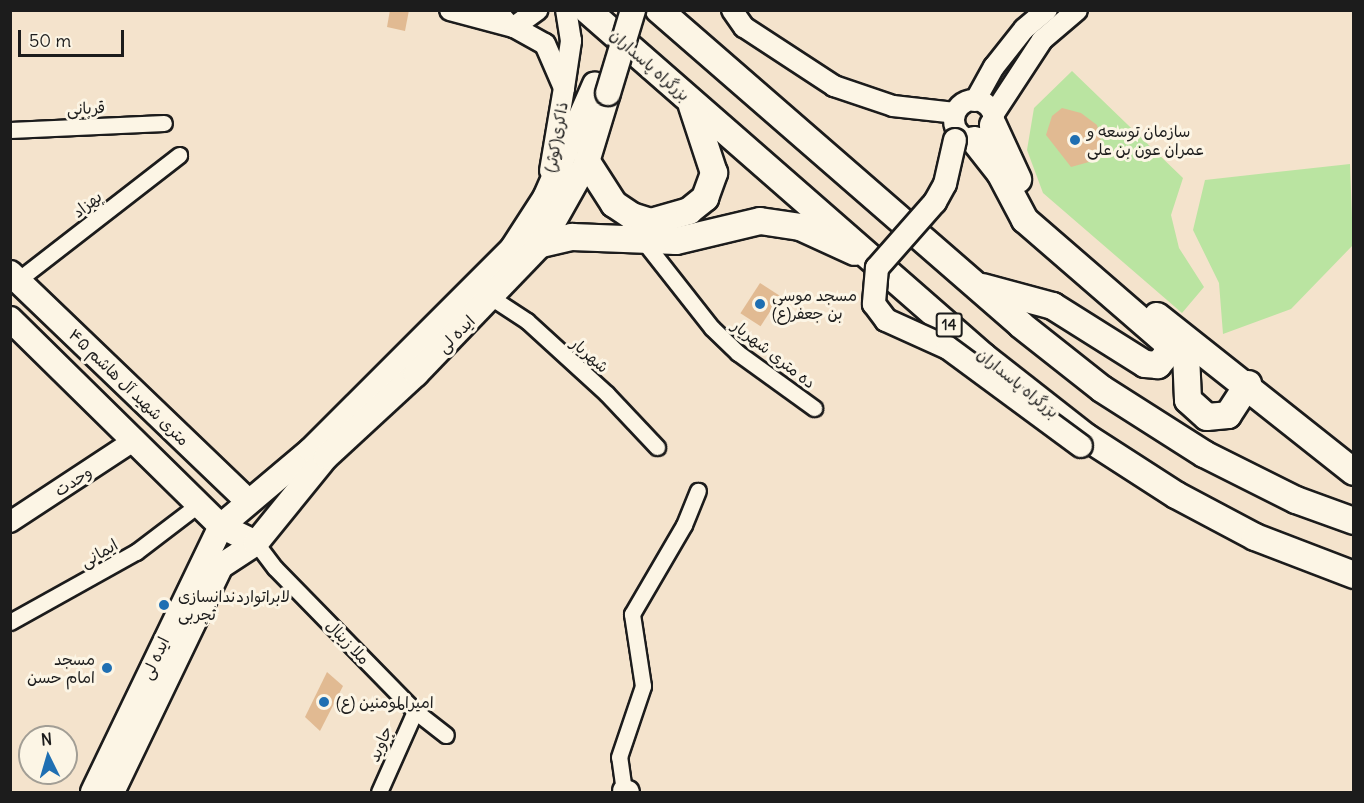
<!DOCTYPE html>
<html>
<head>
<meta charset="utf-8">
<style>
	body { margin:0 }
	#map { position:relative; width:1364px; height:803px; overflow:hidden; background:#f4e3cc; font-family:Delius,"Playpen Sans Arabic",sans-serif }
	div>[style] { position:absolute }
	.green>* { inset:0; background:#bae4a1 }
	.building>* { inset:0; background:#e1ba92; transform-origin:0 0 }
	.roads { filter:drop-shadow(2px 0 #1c1c1c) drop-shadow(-2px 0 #1c1c1c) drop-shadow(0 2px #1c1c1c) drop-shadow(0 -2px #1c1c1c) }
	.minor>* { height:15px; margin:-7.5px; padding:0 7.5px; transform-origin:7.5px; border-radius:7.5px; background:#fcf5e5 }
	.tertiary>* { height:20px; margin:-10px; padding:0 10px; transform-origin:10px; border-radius:10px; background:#fcf5e5 }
	.tertiary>.ring { margin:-10px; padding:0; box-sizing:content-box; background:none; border:20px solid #fcf5e5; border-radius:50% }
	.secondary>* { height:22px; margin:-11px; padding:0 11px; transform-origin:11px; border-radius:11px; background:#fcf5e5 }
	.primary>* { height:24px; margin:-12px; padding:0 12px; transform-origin:12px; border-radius:12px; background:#fcf5e5 }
	.trunk>* { height:26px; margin:-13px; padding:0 13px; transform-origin:13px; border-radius:13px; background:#fcf5e5 }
	.bridges { filter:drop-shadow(2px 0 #1c1c1c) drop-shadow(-2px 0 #1c1c1c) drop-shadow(0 2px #1c1c1c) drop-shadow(0 -2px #1c1c1c) }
	.secondary-bridge>* { height:22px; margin:-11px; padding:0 11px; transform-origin:11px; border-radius:11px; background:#fcf5e5 }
	.primary-bridge>* { height:24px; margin:-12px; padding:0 12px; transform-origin:12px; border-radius:12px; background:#fcf5e5 }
	.dots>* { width:16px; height:16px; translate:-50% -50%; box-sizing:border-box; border:3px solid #fcf5e5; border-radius:50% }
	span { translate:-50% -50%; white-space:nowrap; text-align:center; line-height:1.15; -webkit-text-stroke:6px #fcf5e5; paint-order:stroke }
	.shield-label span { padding:2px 4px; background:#fcf5e5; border:2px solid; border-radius:4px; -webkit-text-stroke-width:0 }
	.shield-label { font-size:15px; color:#1c1c1c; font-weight:700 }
	.street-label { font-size:16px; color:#1c1c1c }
	.poi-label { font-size:16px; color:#1c1c1c }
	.left { translate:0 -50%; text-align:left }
	.right { translate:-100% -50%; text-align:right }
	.frame { position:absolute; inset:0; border:12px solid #1c1c1c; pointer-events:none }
	.north { position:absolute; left:18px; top:725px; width:60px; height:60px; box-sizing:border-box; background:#fcf5e5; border:2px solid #a29e95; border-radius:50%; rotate:355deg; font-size:16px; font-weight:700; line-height:24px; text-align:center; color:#1c1c1c }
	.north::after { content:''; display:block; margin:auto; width:21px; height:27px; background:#1f6fb2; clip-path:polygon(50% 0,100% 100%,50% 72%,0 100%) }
	.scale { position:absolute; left:18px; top:30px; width:106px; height:27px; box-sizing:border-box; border:3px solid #1c1c1c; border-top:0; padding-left:8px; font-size:18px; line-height:21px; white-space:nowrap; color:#1c1c1c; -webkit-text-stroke:4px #fcf5e5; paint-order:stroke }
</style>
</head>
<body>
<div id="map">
	<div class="green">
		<i style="clip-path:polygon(1072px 71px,1183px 178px,1171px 215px,1179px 248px,1204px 287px,1182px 313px,1043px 193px,1027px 150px,1034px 108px)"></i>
		<i style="clip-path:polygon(1350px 164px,1353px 245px,1291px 309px,1223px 334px,1219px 283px,1193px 230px,1205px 180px)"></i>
	</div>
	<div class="building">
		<i style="clip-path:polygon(390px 10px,409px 10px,405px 31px,387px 27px)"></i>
		<i style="clip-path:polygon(1062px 108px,1081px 113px,1097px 125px,1102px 145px,1089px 162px,1071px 167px,1046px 135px,1052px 116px)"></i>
		<i style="left:760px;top:283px;width:24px;height:36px;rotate:33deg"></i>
		<i style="clip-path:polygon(327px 672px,343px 686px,320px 731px,305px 717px)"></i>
	</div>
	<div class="roads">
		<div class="minor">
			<i style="left:499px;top:10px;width:23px;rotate:49deg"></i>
			<i style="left:10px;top:130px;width:154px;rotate:-2.6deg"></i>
			<i style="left:645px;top:243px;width:108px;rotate:51.8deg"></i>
			<i style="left:712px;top:328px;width:36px;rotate:44deg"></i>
			<i style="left:738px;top:353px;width:94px;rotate:35.9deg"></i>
			<i style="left:18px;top:280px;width:204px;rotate:-37.8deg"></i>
			<i style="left:492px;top:298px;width:42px;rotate:33.3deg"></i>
			<i style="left:527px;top:321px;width:108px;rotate:42.4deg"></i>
			<i style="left:607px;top:394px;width:73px;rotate:46.7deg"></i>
			<i style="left:256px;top:543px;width:31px;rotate:53deg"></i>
			<i style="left:275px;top:568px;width:200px;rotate:45.6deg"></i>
			<i style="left:415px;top:711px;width:39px;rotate:38deg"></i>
			<i style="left:10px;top:622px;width:144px;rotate:-29.1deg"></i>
			<i style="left:136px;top:552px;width:79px;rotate:-37.3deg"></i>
			<i style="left:624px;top:791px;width:34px;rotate:-98deg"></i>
			<i style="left:619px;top:757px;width:75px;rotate:-71.3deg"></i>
			<i style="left:643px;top:686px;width:73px;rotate:-98.7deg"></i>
			<i style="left:632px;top:614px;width:103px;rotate:-59.7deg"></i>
			<i style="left:684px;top:525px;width:37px;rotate:-68deg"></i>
			<i style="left:379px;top:792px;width:89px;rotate:-66deg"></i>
		</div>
		<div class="tertiary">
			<i style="left:450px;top:10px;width:66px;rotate:14.9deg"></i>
			<i style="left:514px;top:27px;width:29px;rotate:-36deg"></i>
			<i style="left:732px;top:10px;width:21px;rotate:55deg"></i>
			<i style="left:744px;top:27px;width:108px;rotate:33.2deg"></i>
			<i style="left:834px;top:86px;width:62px;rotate:18.7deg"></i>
			<i style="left:893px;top:106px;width:62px;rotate:6.4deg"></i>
			<i style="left:514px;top:27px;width:35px;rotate:29deg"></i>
			<i style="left:545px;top:44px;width:48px;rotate:66.6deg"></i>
			<i style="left:564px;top:88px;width:84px;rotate:99.6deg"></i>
			<i style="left:564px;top:88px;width:48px;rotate:-81.5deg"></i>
			<i style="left:571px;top:41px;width:31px;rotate:-99deg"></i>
			<i class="ring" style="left:954px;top:100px;width:20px;height:20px"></i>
			<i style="left:975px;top:101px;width:39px;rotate:-61deg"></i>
			<i style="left:994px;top:67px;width:48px;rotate:-51.7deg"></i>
			<i style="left:1024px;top:29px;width:30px;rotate:-40deg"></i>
			<i style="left:993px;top:115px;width:90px;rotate:-56.8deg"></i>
			<i style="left:1042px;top:40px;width:46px;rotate:-40.6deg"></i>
			<i style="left:10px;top:522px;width:149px;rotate:-33.3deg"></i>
		</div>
		<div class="secondary">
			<i style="left:624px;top:791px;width:4px;rotate:14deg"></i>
		</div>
		<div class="primary">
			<i style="left:10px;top:273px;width:328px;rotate:43.8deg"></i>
			<i style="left:10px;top:319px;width:296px;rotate:44.5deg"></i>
			<i style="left:221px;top:526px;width:39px;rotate:26deg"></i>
			<i style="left:93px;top:792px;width:295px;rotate:-64.3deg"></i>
			<i style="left:221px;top:526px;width:118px;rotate:-40.2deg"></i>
			<i style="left:311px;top:450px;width:284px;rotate:-45deg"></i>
			<i style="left:512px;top:249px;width:61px;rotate:-57.1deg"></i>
			<i style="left:545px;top:198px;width:124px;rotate:-66.3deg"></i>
			<i style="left:112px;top:792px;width:251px;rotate:-64.3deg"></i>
			<i style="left:221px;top:566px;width:42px;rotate:-33.3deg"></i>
			<i style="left:256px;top:543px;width:111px;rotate:-50.9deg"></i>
			<i style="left:326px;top:457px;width:122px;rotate:-42.7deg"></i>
			<i style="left:416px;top:374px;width:180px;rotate:-46.1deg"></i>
			<i style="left:541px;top:244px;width:94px;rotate:-60.7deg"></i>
			<i style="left:587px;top:162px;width:72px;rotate:-73.1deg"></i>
		</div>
		<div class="trunk">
			<i style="left:587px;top:10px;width:527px;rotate:41.16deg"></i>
			<i style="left:984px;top:357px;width:130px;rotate:38.1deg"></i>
			<i style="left:1086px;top:437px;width:107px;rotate:32.8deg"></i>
			<i style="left:1176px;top:495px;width:89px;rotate:28deg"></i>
			<i style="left:1255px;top:537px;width:106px;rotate:21deg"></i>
			<i style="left:659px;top:10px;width:480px;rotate:41deg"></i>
			<i style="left:1021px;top:325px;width:103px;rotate:38.3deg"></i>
			<i style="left:1102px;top:389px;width:121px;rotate:32.5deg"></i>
			<i style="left:1204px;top:454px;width:103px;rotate:26.6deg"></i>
			<i style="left:1296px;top:500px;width:62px;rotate:19.9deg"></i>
			<i style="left:993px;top:125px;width:60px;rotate:65.2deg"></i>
			<i style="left:974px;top:140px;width:42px;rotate:51.8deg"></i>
			<i style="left:1000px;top:173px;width:53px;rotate:62deg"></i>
			<i style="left:1025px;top:220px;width:186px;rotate:40.9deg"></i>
			<i style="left:1166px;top:342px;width:11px;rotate:80deg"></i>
			<i style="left:1168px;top:353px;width:16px;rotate:130deg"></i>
			<i style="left:1158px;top:365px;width:13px;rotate:-176deg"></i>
			<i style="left:1145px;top:364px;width:109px;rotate:-147.8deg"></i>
			<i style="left:1053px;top:306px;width:73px;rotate:-165deg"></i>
			<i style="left:587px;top:162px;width:50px;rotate:57.3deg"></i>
			<i style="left:614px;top:204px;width:22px;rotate:34deg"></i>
			<i style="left:632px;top:216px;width:20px;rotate:18deg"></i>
			<i style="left:651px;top:222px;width:40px;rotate:-16deg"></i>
			<i style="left:689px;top:211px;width:21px;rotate:-39deg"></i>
			<i style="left:705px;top:198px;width:27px;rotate:-70deg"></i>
			<i style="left:714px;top:173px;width:71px;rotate:-108.2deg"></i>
			<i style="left:541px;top:244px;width:32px;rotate:-13deg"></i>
			<i style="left:572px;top:237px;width:104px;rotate:2.2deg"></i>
			<i style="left:676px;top:241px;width:86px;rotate:-13.4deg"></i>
			<i style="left:760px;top:221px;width:40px;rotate:8.5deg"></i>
			<i style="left:800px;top:227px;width:60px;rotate:24.4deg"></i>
			<i style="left:1157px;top:316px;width:251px;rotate:38.4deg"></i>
			<i style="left:1166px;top:342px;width:23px;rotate:31deg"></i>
			<i style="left:1186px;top:354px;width:46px;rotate:87.5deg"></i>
			<i style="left:1188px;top:400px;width:25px;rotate:42deg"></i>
			<i style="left:1207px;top:417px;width:21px;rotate:-5deg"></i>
			<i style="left:1228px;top:415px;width:37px;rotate:-57deg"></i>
		</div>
	</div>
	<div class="bridges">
		<div class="secondary-bridge">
			<i style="left:955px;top:140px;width:45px;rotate:102.8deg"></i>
			<i style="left:945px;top:184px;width:21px;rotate:119deg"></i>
			<i style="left:935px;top:202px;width:88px;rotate:131.3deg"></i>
			<i style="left:877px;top:268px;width:36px;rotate:95deg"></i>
			<i style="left:874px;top:304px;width:20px;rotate:53deg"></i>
			<i style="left:886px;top:320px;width:68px;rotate:24.3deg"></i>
			<i style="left:948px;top:348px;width:165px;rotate:36.4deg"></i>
		</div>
		<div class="primary-bridge">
			<i style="left:608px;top:93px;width:87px;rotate:-73.2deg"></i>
		</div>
	</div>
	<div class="dots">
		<i style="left:1075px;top:140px;background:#1f6fb2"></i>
		<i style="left:760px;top:304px;background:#1f6fb2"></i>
		<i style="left:164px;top:605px;background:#1f6fb2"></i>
		<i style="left:107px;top:668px;background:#1f6fb2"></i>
		<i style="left:324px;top:702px;background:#1f6fb2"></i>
	</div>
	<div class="shield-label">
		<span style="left:949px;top:325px">14</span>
	</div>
	<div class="street-label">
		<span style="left:650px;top:65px;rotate:41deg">بزرگراه پاسداران</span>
		<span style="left:86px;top:108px;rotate:-3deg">قربانی</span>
		<span style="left:556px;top:137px;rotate:-80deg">ذاکری(کوثر)</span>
		<span style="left:87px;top:204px;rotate:-38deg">بهزاد</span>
		<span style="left:456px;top:334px;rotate:-45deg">ایده لی</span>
		<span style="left:774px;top:354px;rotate:38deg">ده متری شهریار</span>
		<span style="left:590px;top:355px;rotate:41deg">شهریار</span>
		<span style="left:1018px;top:383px;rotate:39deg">بزرگراه پاسداران</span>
		<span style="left:129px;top:387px;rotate:44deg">۴۵ متری شهید آل هاشم</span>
		<span style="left:73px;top:481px;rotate:-33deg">وحدت</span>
		<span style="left:99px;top:553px;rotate:-30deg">ایمانی</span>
		<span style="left:348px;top:642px;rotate:46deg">ملا زینال</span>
		<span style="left:155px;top:658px;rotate:-65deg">ایده لى</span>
		<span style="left:380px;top:744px;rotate:-67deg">جاوید</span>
	</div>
	<div class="poi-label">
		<span class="left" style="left:1087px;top:140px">سازمان توسعه و<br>عمران عون بن علی</span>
		<span class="left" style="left:772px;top:304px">مسجد موسی<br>بن جعفر(ع)</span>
		<span class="left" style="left:178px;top:605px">لابراتواردندانسازی<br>تجربی</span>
		<span class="right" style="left:95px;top:668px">مسجد<br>امام حسن</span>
		<span class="left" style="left:336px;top:702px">امیرالمومنین (ع)</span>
	</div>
	<div class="frame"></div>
	<div class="north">N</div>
	<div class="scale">50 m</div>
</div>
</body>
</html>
